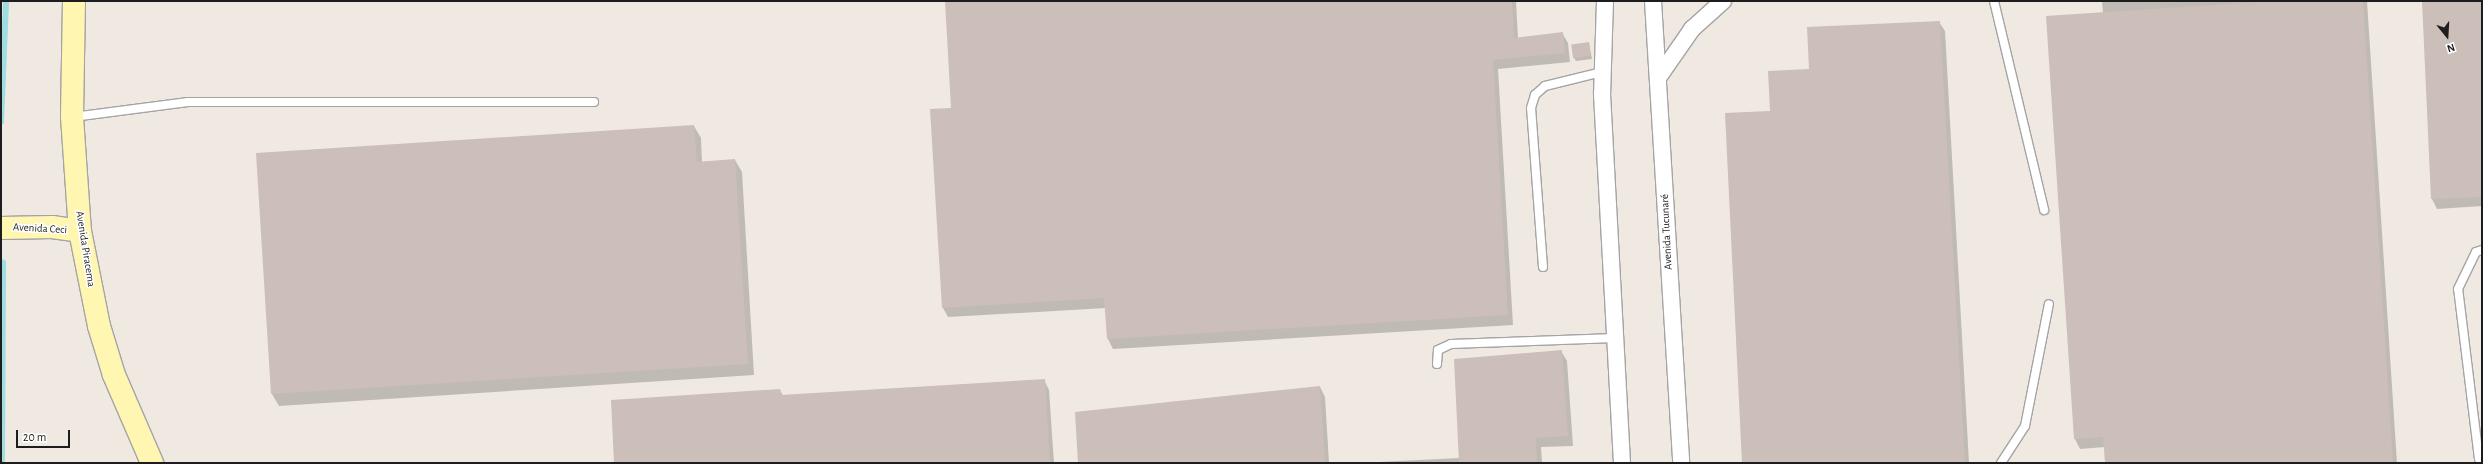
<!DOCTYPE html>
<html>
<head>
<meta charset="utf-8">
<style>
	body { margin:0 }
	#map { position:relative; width:2483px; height:464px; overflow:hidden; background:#f0e9e2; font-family:"Alegreya Sans",sans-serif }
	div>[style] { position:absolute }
	.shadow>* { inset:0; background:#0003 }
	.stream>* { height:5.5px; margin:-2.75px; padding:0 2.75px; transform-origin:2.75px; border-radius:2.75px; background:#9edde2 }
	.building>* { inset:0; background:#ccbeb8; transform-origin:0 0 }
	.roads { filter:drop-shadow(1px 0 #a4a4a4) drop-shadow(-1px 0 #a4a4a4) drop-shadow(0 1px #a4a4a4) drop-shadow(0 -1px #a4a4a4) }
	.lane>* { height:8px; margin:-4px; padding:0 4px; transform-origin:4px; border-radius:4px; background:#fff }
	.street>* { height:16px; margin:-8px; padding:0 8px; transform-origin:8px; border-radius:8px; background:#fff }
	.secondary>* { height:22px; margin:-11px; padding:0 11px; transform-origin:11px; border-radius:11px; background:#fff6b1 }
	span { translate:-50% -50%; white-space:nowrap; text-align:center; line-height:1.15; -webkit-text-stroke:3px #fff; paint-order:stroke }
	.street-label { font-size:11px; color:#1d1d1d }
	.frame { position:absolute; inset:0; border:2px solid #1d1d1d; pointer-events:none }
	.north { position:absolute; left:2427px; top:16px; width:40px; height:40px; -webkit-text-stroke:3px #fff; paint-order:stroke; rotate:162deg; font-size:11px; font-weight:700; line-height:16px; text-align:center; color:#1d1d1d }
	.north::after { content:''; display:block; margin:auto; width:14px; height:18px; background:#1d1d1d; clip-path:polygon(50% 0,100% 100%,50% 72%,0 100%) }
	.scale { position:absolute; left:16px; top:430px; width:54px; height:18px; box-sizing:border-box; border:2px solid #1d1d1d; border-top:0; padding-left:5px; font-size:12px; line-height:14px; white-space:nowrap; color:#1d1d1d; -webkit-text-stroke:3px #fff; paint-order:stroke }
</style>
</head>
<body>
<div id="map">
	<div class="shadow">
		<i style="clip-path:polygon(946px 1px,1516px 1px,1518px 39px,1562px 33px,1568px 43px,1570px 62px,1498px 69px,1513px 325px,1113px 349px,1108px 339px,1106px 308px,948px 317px,943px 308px,952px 109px)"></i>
		<i style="clip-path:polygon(2102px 1px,2367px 1px,2397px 463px,2106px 463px,2105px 447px,2080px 449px,2075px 439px,2047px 17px,2103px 13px)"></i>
		<i style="clip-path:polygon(2423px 1px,2482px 1px,2482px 206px,2437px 209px,2432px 199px)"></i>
		<i style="clip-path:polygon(1939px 22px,1945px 31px,1969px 463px,1743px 463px,1771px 112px,1810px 70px)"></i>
		<i style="clip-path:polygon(1589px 43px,1592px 59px,1576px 61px,1574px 58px)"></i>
		<i style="clip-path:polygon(694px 126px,701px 138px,702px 162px,735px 160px,742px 172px,754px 375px,279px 406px,272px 394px,257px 154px)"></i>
		<i style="clip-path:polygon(1561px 351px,1567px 361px,1573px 446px,1541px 447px,1542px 463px,1358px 463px,1460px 458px)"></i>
		<i style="clip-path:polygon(1044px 380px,1049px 390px,1054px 463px,615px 463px,780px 390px,783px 396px)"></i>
		<i style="clip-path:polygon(1320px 387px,1325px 397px,1329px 463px,1079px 463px)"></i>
	</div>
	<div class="stream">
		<i style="left:1px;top:122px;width:121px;rotate:-87.6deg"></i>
		<i style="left:2px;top:463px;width:200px;rotate:-89.7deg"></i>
	</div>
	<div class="building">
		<i style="clip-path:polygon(945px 1px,1512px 1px,1514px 38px,1563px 32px,1565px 53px,1493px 60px,1508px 315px,1107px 339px,1104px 298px,942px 308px,930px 109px,951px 108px)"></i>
		<i style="clip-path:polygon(2271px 1px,2363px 1px,2393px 463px,2105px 463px,2103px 437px,2074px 439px,2046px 16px)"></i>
		<i style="clip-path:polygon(2422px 1px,2482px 1px,2482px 197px,2431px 199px)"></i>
		<i style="clip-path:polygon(1940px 21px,1965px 463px,1742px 463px,1725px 113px,1770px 111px,1768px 71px,1809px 69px,1807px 27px)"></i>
		<i style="left:1589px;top:42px;width:14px;height:18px;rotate:82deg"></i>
		<i style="clip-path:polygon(694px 125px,697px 162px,735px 159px,748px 364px,271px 394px,256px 153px)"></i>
		<i style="clip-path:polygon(1562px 350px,1568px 436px,1536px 438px,1537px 463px,1459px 463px,1454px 359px)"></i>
		<i style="clip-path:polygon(1045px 379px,1050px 463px,614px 463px,611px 400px,780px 389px,781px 395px)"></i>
		<i style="clip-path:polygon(1320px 386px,1325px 463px,1078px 463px,1075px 412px)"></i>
	</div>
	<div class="roads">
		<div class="lane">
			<i style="left:1994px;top:1px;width:215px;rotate:76.5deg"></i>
			<i style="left:73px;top:117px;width:116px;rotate:-7.4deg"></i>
			<i style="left:188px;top:102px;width:406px"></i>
			<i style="left:1543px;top:267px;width:159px;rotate:-94.3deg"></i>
			<i style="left:1531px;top:108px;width:14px;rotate:-73deg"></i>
			<i style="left:1535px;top:95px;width:13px;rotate:-42deg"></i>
			<i style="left:1545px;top:86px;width:59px;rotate:-13.8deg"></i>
			<i style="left:1437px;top:364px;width:14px;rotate:-86deg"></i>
			<i style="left:1438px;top:350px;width:14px;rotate:-25deg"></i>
			<i style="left:1451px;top:344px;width:164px;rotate:-2.1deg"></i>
			<i style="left:2479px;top:459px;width:171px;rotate:-97deg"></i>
			<i style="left:2458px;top:289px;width:41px;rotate:-64.1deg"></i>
			<i style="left:2476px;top:252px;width:6px;rotate:-18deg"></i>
			<i style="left:2001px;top:463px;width:44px;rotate:-57deg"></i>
			<i style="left:2025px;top:426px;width:124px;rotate:-78.9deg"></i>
		</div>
		<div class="street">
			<i style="left:1605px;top:1px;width:93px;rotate:91.8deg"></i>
			<i style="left:1602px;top:94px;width:370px;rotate:86.9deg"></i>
			<i style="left:1653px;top:1px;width:463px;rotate:86.5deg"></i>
			<i style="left:1658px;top:78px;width:60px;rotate:-55.2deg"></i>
			<i style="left:1692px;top:29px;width:42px;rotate:-42.1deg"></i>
		</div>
		<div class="secondary">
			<i style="left:74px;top:1px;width:116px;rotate:91deg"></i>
			<i style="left:72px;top:117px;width:114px;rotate:86deg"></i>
			<i style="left:80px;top:231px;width:97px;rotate:78.7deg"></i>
			<i style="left:99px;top:326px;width:51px;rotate:73deg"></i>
			<i style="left:114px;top:375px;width:96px;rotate:66.6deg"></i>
			<i style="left:1px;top:228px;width:51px;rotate:-1.1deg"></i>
			<i style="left:52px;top:227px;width:28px;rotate:8deg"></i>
		</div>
	</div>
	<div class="street-label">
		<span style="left:40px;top:229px;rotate:3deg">Avenida Ceci</span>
		<span style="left:1667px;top:232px;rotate:-93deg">Avenida Tucunaré</span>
		<span style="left:85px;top:249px;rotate:81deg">Avenida Piracema</span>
	</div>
	<div class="frame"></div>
	<div class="north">N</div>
	<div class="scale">20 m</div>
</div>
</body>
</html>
